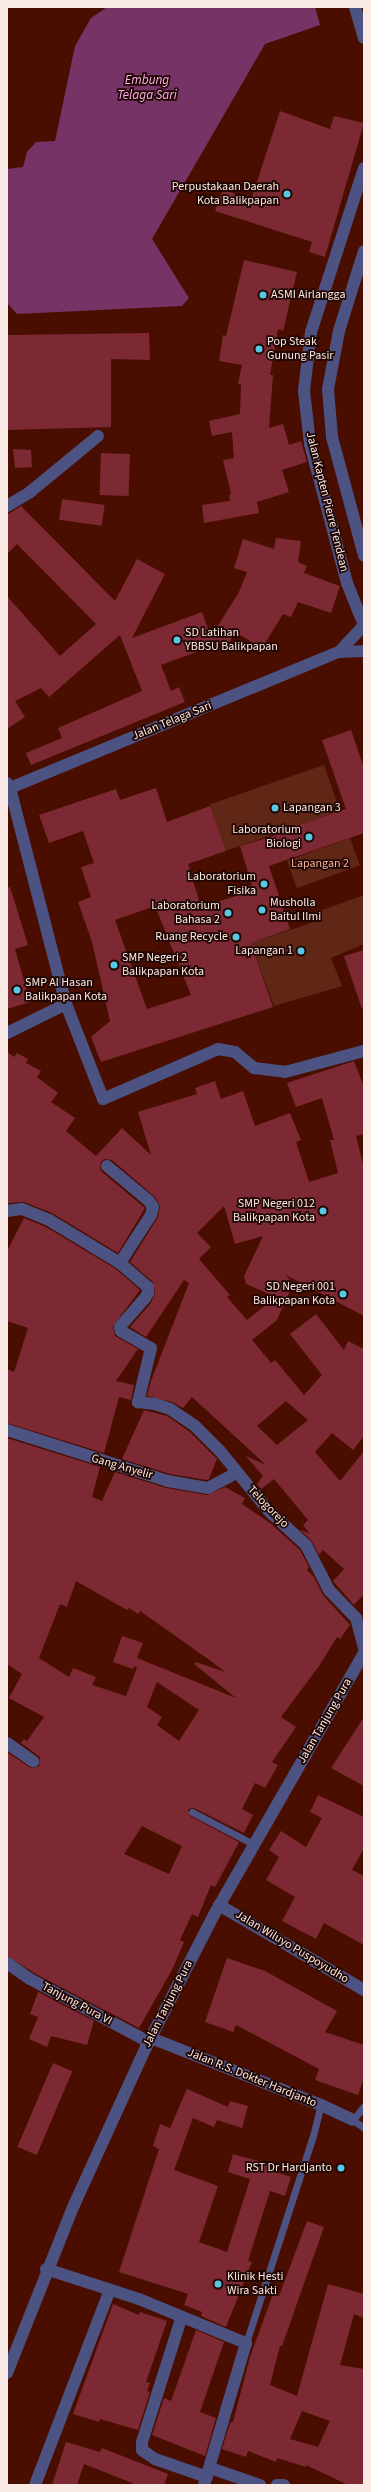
<!DOCTYPE html>
<html>
<head>
<meta charset="utf-8">
<style>
	body { margin:0 }
	#map { position:relative; width:371px; height:2492px; overflow:hidden; background:#490e00; font-family:"Source Sans 3",sans-serif }
	div>[style] { position:absolute }
	.green>* { inset:0; background:#602717; transform-origin:0 0 }
	.water>* { inset:0; background:#753366 }
	.building>* { inset:0; background:#7c2933; transform-origin:0 0 }
	.service>* { height:7px; margin:-3.5px; padding:0 3.5px; transform-origin:3.5px; border-radius:3.5px; background:#4c5383 }
	.minor>* { height:12px; margin:-6px; padding:0 6px; transform-origin:6px; border-radius:6px; background:#4c5383 }
	.tertiary>* { height:12px; margin:-6px; padding:0 6px; transform-origin:6px; border-radius:6px; background:#4c5383 }
	.dots>* { width:11px; height:11px; translate:-50% -50%; box-sizing:border-box; border:2px solid #1f0602; border-radius:50% }
	span { translate:-50% -50%; white-space:nowrap; text-align:center; line-height:1.15; -webkit-text-stroke:3.5px #1f0602; paint-order:stroke }
	.poi-label { font-size:12px; color:#f9eae5 }
	.right { translate:-100% -50%; text-align:right }
	.left { translate:0 -50%; text-align:left }
	.street-label { font-size:12px; color:#f9eae5 }
	.park-label { font-size:12px; color:#f6b19d }
	.water-label { font-size:13px; color:#fcafe8; font-style:italic }
	.frame { position:absolute; inset:0; border:8px solid #f9eae5; pointer-events:none }
</style>
</head>
<body>
<div id="map">
	<div class="green">
		<i style="left:324px;top:765px;width:49px;height:121px;rotate:71deg"></i>
		<i style="left:350px;top:838px;width:29px;height:67px;rotate:70deg"></i>
		<i style="clip-path:polygon(364px 895px,364px 944px,331px 958px,342px 986px,274px 1006px,251px 943px,317px 921px,314px 913px)"></i>
	</div>
	<div class="water">
		<i style="clip-path:polygon(107px 7px,315px 7px,320px 25px,265px 44px,152px 239px,189px 298px,182px 306px,17px 314px,7px 303px,7px 169px,23px 167px,27px 152px,36px 142px,55px 141px,75px 46px,91px 18px)"></i>
	</div>
	<div class="building">
		<i style="clip-path:polygon(280px 111px,330px 129px,334px 116px,364px 123px,325px 257px,309px 252px,312px 242px,215px 211px,223px 189px,251px 200px)"></i>
		<i style="clip-path:polygon(244px 260px,297px 272px,283px 331px,278px 329px,270px 375px,273px 375px,269px 428px,283px 424px,289px 445px,301px 441px,307px 462px,282px 470px,289px 492px,257px 502px,259px 513px,204px 523px,202px 505px,230px 501px,229px 495px,231px 494px,223px 460px,234px 458px,232px 432px,212px 436px,209px 421px,240px 414px,241px 384px,238px 384px,242px 365px,219px 361px,223px 335px,226px 336px)"></i>
		<i style="clip-path:polygon(149px 333px,150px 360px,111px 359px,111px 427px,7px 430px,7px 335px)"></i>
		<i style="clip-path:polygon(13px 449px,31px 450px,32px 467px,15px 468px)"></i>
		<i style="left:101px;top:453px;width:29px;height:42px;rotate:2deg"></i>
		<i style="left:62px;top:499px;width:43px;height:21px;rotate:8deg"></i>
		<i style="clip-path:polygon(21px 506px,115px 601px,137px 559px,165px 574px,132px 638px,202px 612px,211px 637px,239px 592px,247px 572px,234px 568px,243px 539px,274px 549px,276px 538px,301px 541px,298px 562px,307px 566px,304px 573px,340px 586px,331px 613px,298px 602px,291px 617px,283px 614px,262px 648px,235px 632px,229px 643px,226px 641px,161px 665px,171px 691px,179px 687px,185px 702px,31px 765px,26px 753px,62px 738px,58px 728px,142px 691px,120px 635px,49px 697px,41px 688px,15px 701px,25px 717px,7px 729px,7px 596px,60px 656px,96px 624px,17px 544px,7px 554px,7px 515px)"></i>
		<i style="clip-path:polygon(evenodd,351px 730px,364px 768px,364px 833px,269px 866px,290px 929px,251px 943px,273px 1007px,101px 1062px,91px 1037px,110px 1021px,92px 942px,78px 902px,91px 897px,81px 867px,94px 863px,83px 831px,49px 843px,39px 815px,116px 789px,120px 800px,156px 788px,167px 822px,210px 806px,226px 851px,188px 864px,201px 907px,236px 896px,232px 892px,252px 885px,240px 846px,277px 835px,276px 833px,346px 809px,322px 740px,351px 730px,155px 906px,191px 995px,147px 1009px,115px 920px,155px 906px)"></i>
		<i style="clip-path:polygon(10px 887px,28px 945px,15px 949px,30px 1002px,7px 1009px,7px 888px)"></i>
		<i style="clip-path:polygon(364px 950px,364px 1008px,362px 1009px,344px 956px)"></i>
		<i style="clip-path:polygon(evenodd,7px 1052px,14px 1057px,17px 1053px,28px 1059px,26px 1063px,41px 1071px,37px 1077px,58px 1093px,51px 1102px,75px 1118px,66px 1131px,96px 1156px,122px 1128px,151px 1155px,138px 1112px,197px 1094px,195px 1088px,215px 1081px,221px 1099px,243px 1091px,255px 1126px,290px 1113px,301px 1140px,296px 1142px,309px 1182px,338px 1173px,330px 1140px,334px 1140px,322px 1098px,296px 1107px,287px 1083px,354px 1061px,364px 1087px,364px 1134px,356px 1136px,364px 1168px,364px 1316px,286px 1275px,293px 1284px,277px 1320px,252px 1340px,263px 1353px,262px 1355px,264px 1354px,271px 1363px,275px 1360px,304px 1395px,322px 1375px,290px 1334px,316px 1314px,344px 1350px,348px 1341px,364px 1349px,364px 1436px,353px 1450px,332px 1433px,315px 1452px,340px 1481px,364px 1451px,364px 1594px,354px 1605px,333px 1581px,344px 1569px,323px 1550px,319px 1555px,311px 1540px,299px 1529px,310px 1534px,303px 1525px,308px 1520px,274px 1479px,261px 1489px,257px 1484px,263px 1476px,246px 1456px,266px 1465px,192px 1397px,183px 1408px,172px 1402px,147px 1396px,151px 1381px,189px 1283px,184px 1280px,146px 1337px,130px 1327px,151px 1303px,155px 1293px,153px 1282px,130px 1262px,158px 1217px,160px 1206px,155px 1197px,112px 1160px,105px 1159px,101px 1162px,100px 1168px,102px 1172px,145px 1208px,118px 1253px,52px 1213px,24px 1202px,7px 1203px,7px 1052px,224px 1206px,235px 1244px,263px 1236px,244px 1276px,246px 1284px,276px 1297px,247px 1320px,227px 1297px,230px 1295px,199px 1259px,211px 1247px,197px 1233px,224px 1206px,7px 1052px,286px 1401px,308px 1420px,277px 1445px,257px 1426px,286px 1401px)"></i>
		<i style="clip-path:polygon(24px 1218px,46px 1227px,116px 1269px,140px 1290px,113px 1326px,115px 1336px,138px 1349px,116px 1381px,134px 1385px,131px 1400px,119px 1397px,104px 1453px,7px 1423px,7px 1369px,14px 1372px,28px 1328px,7px 1321px,7px 1251px)"></i>
		<i style="clip-path:polygon(144px 1410px,167px 1416px,190px 1432px,217px 1459px,209px 1479px,207px 1480px,170px 1474px,122px 1459px)"></i>
		<i style="clip-path:polygon(evenodd,7px 1438px,100px 1467px,92px 1497px,102px 1501px,115px 1472px,166px 1488px,207px 1495px,225px 1487px,245px 1498px,242px 1504px,270px 1523px,300px 1550px,309px 1567px,307px 1570px,314px 1577px,323px 1595px,350px 1625px,340px 1639px,337px 1637px,319px 1666px,281px 1717px,296px 1727px,272px 1762px,278px 1765px,265px 1788px,255px 1783px,242px 1809px,253px 1815px,244px 1833px,194px 1808px,188px 1809px,190px 1816px,239px 1842px,215px 1887px,211px 1885px,198px 1917px,192px 1914px,180px 1940px,184px 1942px,173px 1968px,139px 2028px,34px 1973px,7px 1956px,7px 1752px,29px 1767px,33px 1768px,39px 1766px,40px 1757px,21px 1743px,24px 1739px,27px 1741px,44px 1717px,9px 1698px,22px 1674px,7px 1664px,7px 1438px,76px 1581px,127px 1610px,129px 1608px,138px 1614px,140px 1611px,215px 1664px,225px 1672px,196px 1662px,194px 1664px,236px 1698px,137px 1658px,143px 1643px,122px 1636px,113px 1662px,133px 1669px,134px 1666px,137px 1668px,126px 1696px,92px 1685px,96px 1677px,73px 1668px,69px 1677px,39px 1658px,60px 1604px,67px 1607px,76px 1581px,7px 1438px,157px 1682px,199px 1710px,179px 1741px,157px 1725px,162px 1717px,147px 1707px,157px 1682px,7px 1438px,142px 1826px,182px 1846px,169px 1874px,124px 1854px,142px 1826px)"></i>
		<i style="clip-path:polygon(364px 1717px,364px 1786px,331px 1768px)"></i>
		<i style="clip-path:polygon(318px 1795px,364px 1817px,364px 1848px,352px 1870px,364px 1876px,364px 1945px,324px 1923px,316px 1939px,282px 1921px,295px 1897px,266px 1880px,279px 1857px,269px 1850px,281px 1831px,306px 1847px,322px 1818px,310px 1812px)"></i>
		<i style="clip-path:polygon(227px 1958px,265px 1971px,337px 2011px,325px 2032px,364px 2045px,364px 2077px,358px 2095px,315px 2080px,319px 2069px,236px 2025px,233px 2032px,205px 2022px)"></i>
		<i style="clip-path:polygon(38px 1992px,94px 2021px,87px 2045px,51px 2036px,47px 2047px,29px 2039px,38px 2017px,30px 2014px)"></i>
		<i style="left:53px;top:2063px;width:21px;height:91px;rotate:23deg"></i>
		<i style="clip-path:polygon(187px 2089px,228px 2107px,230px 2101px,248px 2106px,242px 2128px,217px 2120px,214px 2127px,193px 2118px,174px 2170px,218px 2186px,199px 2242px,227px 2252px,250px 2179px,228px 2172px,233px 2154px,269px 2164px,267px 2169px,291px 2177px,285px 2196px,270px 2191px,248px 2261px,252px 2262px,226px 2327px,201px 2316px,202px 2312px,184px 2305px,188px 2294px,119px 2272px,159px 2149px,153px 2146px,160px 2124px,170px 2128px)"></i>
		<i style="clip-path:polygon(evenodd,307px 2221px,324px 2227px,282px 2346px,280px 2346px,270px 2385px,297px 2396px,328px 2284px,364px 2294px,364px 2318px,354px 2314px,340px 2365px,364px 2369px,364px 2485px,348px 2485px,306px 2465px,306px 2467px,277px 2458px,276px 2462px,248px 2451px,246px 2457px,222px 2449px,230px 2423px,233px 2422px,250px 2357px,273px 2294px,279px 2296px,307px 2221px,302px 2411px,330px 2421px,318px 2447px,290px 2439px,302px 2411px)"></i>
		<i style="clip-path:polygon(113px 2304px,139px 2315px,140px 2312px,167px 2321px,146px 2382px,150px 2383px,147px 2391px,150px 2392px,138px 2430px,100px 2419px,99px 2422px,73px 2414px)"></i>
		<i style="clip-path:polygon(196px 2330px,224px 2342px,200px 2412px,216px 2418px,205px 2456px,152px 2435px,164px 2398px,171px 2401px)"></i>
		<i style="clip-path:polygon(66px 2442px,100px 2452px,102px 2448px,168px 2474px,164px 2485px,137px 2485px,84px 2464px,77px 2485px,52px 2485px)"></i>
	</div>
	<div class="service">
		<i style="left:192px;top:1812px;width:71px;rotate:27.6deg"></i>
		<i style="left:364px;top:2106px;width:18px;rotate:128deg"></i>
		<i style="left:353px;top:2120px;width:14px;rotate:36deg"></i>
		<i style="left:246px;top:2343px;width:218px;rotate:-72.1deg"></i>
		<i style="left:313px;top:2136px;width:32px;rotate:-76deg"></i>
	</div>
	<div class="minor">
		<i style="left:7px;top:506px;width:27px;rotate:-31deg"></i>
		<i style="left:30px;top:492px;width:88px;rotate:-39.5deg"></i>
		<i style="left:339px;top:652px;width:37px;rotate:-47deg"></i>
		<i style="left:7px;top:783px;width:6px;rotate:59deg"></i>
		<i style="left:10px;top:788px;width:356px;rotate:-22.5deg"></i>
		<i style="left:339px;top:652px;width:25px;rotate:-2deg"></i>
		<i style="left:7px;top:790px;width:4px;rotate:-34deg"></i>
		<i style="left:10px;top:788px;width:223px;rotate:75.5deg"></i>
		<i style="left:66px;top:1004px;width:102px;rotate:68.7deg"></i>
		<i style="left:103px;top:1099px;width:125px;rotate:-23.5deg"></i>
		<i style="left:218px;top:1049px;width:17px;rotate:10deg"></i>
		<i style="left:235px;top:1052px;width:25px;rotate:40deg"></i>
		<i style="left:254px;top:1068px;width:31px;rotate:7deg"></i>
		<i style="left:285px;top:1072px;width:82px;rotate:-14.9deg"></i>
		<i style="left:7px;top:1033px;width:66px;rotate:-26.2deg"></i>
		<i style="left:107px;top:1166px;width:55px;rotate:39.8deg"></i>
		<i style="left:149px;top:1201px;width:7px;rotate:56deg"></i>
		<i style="left:153px;top:1207px;width:8px;rotate:104deg"></i>
		<i style="left:151px;top:1215px;width:57px;rotate:122.9deg"></i>
		<i style="left:7px;top:1211px;width:15px;rotate:-8deg"></i>
		<i style="left:22px;top:1209px;width:29px;rotate:22deg"></i>
		<i style="left:49px;top:1220px;width:83px;rotate:31.2deg"></i>
		<i style="left:120px;top:1263px;width:37px;rotate:41deg"></i>
		<i style="left:148px;top:1287px;width:6px;rotate:90deg"></i>
		<i style="left:148px;top:1293px;width:6px;rotate:121deg"></i>
		<i style="left:145px;top:1298px;width:38px;rotate:131deg"></i>
		<i style="left:120px;top:1327px;width:4px;rotate:76deg"></i>
		<i style="left:121px;top:1331px;width:34px;rotate:30deg"></i>
		<i style="left:151px;top:1348px;width:56px;rotate:103.5deg"></i>
		<i style="left:138px;top:1402px;width:17px;rotate:7deg"></i>
		<i style="left:155px;top:1404px;width:16px;rotate:18deg"></i>
		<i style="left:170px;top:1409px;width:30px;rotate:34deg"></i>
		<i style="left:195px;top:1426px;width:35px;rotate:45deg"></i>
		<i style="left:220px;top:1451px;width:77px;rotate:50.8deg"></i>
		<i style="left:269px;top:1511px;width:50px;rotate:42.6deg"></i>
		<i style="left:306px;top:1545px;width:51px;rotate:62.9deg"></i>
		<i style="left:329px;top:1590px;width:39px;rotate:46deg"></i>
		<i style="left:356px;top:1618px;width:30px;rotate:75deg"></i>
		<i style="left:7px;top:1430px;width:169px;rotate:17.6deg"></i>
		<i style="left:168px;top:1481px;width:41px;rotate:9.9deg"></i>
		<i style="left:208px;top:1488px;width:32px;rotate:-28deg"></i>
		<i style="left:7px;top:1743px;width:32px;rotate:35deg"></i>
		<i style="left:219px;top:1905px;width:168px;rotate:30.4deg"></i>
		<i style="left:7px;top:1963px;width:28px;rotate:35deg"></i>
		<i style="left:30px;top:1979px;width:135px;rotate:27.9deg"></i>
		<i style="left:151px;top:2038px;width:183px;rotate:21.5deg"></i>
		<i style="left:321px;top:2105px;width:35px;rotate:25deg"></i>
		<i style="left:46px;top:2269px;width:98px;rotate:17.9deg"></i>
		<i style="left:139px;top:2299px;width:116px;rotate:22.4deg"></i>
		<i style="left:246px;top:2343px;width:148px;rotate:106.5deg"></i>
		<i style="left:181px;top:2319px;width:129px;rotate:107.6deg"></i>
		<i style="left:142px;top:2442px;width:8px;rotate:90deg"></i>
		<i style="left:142px;top:2450px;width:16px;rotate:35deg"></i>
		<i style="left:155px;top:2459px;width:55px;rotate:19.1deg"></i>
		<i style="left:210px;top:2468px;width:53px;rotate:18.8deg"></i>
		<i style="left:35px;top:2485px;width:209px;rotate:-69deg"></i>
		<i style="left:277px;top:2485px;width:7px"></i>
	</div>
	<div class="tertiary">
		<i style="left:355px;top:7px;width:32px;rotate:74deg"></i>
		<i style="left:364px;top:168px;width:172px;rotate:107.9deg"></i>
		<i style="left:311px;top:332px;width:59px;rotate:96.8deg"></i>
		<i style="left:304px;top:391px;width:53px;rotate:83.5deg"></i>
		<i style="left:310px;top:444px;width:144px;rotate:75.1deg"></i>
		<i style="left:347px;top:583px;width:45px;rotate:68deg"></i>
		<i style="left:364px;top:251px;width:84px;rotate:107.4deg"></i>
		<i style="left:339px;top:331px;width:59px;rotate:100.7deg"></i>
		<i style="left:328px;top:389px;width:48px;rotate:85.2deg"></i>
		<i style="left:332px;top:437px;width:123px;rotate:74.9deg"></i>
		<i style="left:7px;top:2373px;width:181px;rotate:-68.3deg"></i>
		<i style="left:74px;top:2205px;width:174px;rotate:-65.5deg"></i>
		<i style="left:146px;top:2047px;width:151px;rotate:-62.8deg"></i>
		<i style="left:215px;top:1913px;width:300px;rotate:-60.2deg"></i>
	</div>
	<div class="dots">
		<i style="left:287px;top:194px;background:#58c8e4"></i>
		<i style="left:263px;top:295px;background:#58c8e4"></i>
		<i style="left:259px;top:349px;background:#58c8e4"></i>
		<i style="left:177px;top:640px;background:#58c8e4"></i>
		<i style="left:275px;top:808px;background:#58c8e4"></i>
		<i style="left:309px;top:837px;background:#58c8e4"></i>
		<i style="left:264px;top:884px;background:#58c8e4"></i>
		<i style="left:262px;top:910px;background:#58c8e4"></i>
		<i style="left:228px;top:913px;background:#58c8e4"></i>
		<i style="left:236px;top:937px;background:#58c8e4"></i>
		<i style="left:301px;top:951px;background:#58c8e4"></i>
		<i style="left:114px;top:965px;background:#58c8e4"></i>
		<i style="left:17px;top:990px;background:#58c8e4"></i>
		<i style="left:323px;top:1211px;background:#58c8e4"></i>
		<i style="left:343px;top:1294px;background:#58c8e4"></i>
		<i style="left:341px;top:2168px;background:#58c8e4"></i>
		<i style="left:218px;top:2284px;background:#58c8e4"></i>
	</div>
	<div class="poi-label">
		<span class="right" style="left:279px;top:194px">Perpustakaan Daerah<br>Kota Balikpapan</span>
		<span class="left" style="left:271px;top:295px">ASMI Airlangga</span>
		<span class="left" style="left:267px;top:349px">Pop Steak<br>Gunung Pasir</span>
		<span class="left" style="left:185px;top:640px">SD Latihan<br>YBBSU Balikpapan</span>
		<span class="left" style="left:283px;top:808px">Lapangan 3</span>
		<span class="right" style="left:301px;top:837px">Laboratorium<br>Biologi</span>
		<span class="right" style="left:256px;top:884px">Laboratorium<br>Fisika</span>
		<span class="left" style="left:270px;top:910px">Musholla<br>Baitul Ilmi</span>
		<span class="right" style="left:220px;top:913px">Laboratorium<br>Bahasa 2</span>
		<span class="right" style="left:228px;top:937px">Ruang Recycle</span>
		<span class="right" style="left:293px;top:951px">Lapangan 1</span>
		<span class="left" style="left:122px;top:965px">SMP Negeri 2<br>Balikpapan Kota</span>
		<span class="left" style="left:25px;top:990px">SMP Al Hasan<br>Balikpapan Kota</span>
		<span class="right" style="left:315px;top:1211px">SMP Negeri 012<br>Balikpapan Kota</span>
		<span class="right" style="left:335px;top:1294px">SD Negeri 001<br>Balikpapan Kota</span>
		<span class="right" style="left:332px;top:2168px">RST Dr Hardjanto</span>
		<span class="left" style="left:227px;top:2284px">Klinik Hesti<br>Wira Sakti</span>
	</div>
	<div class="street-label">
		<span style="left:327px;top:502px;rotate:76deg">Jalan Kapten Pierre Tendean</span>
		<span style="left:172px;top:721px;rotate:-22deg">Jalan Telaga Sari</span>
		<span style="left:122px;top:1467px;rotate:16deg">Gang Anyelir</span>
		<span style="left:268px;top:1507px;rotate:46deg">Telogorejo</span>
		<span style="left:325px;top:1721px;rotate:-60deg">Jalan Tanjung Pura</span>
		<span style="left:292px;top:1947px;rotate:31deg">Jalan Wiluyo Puspoyudho</span>
		<span style="left:77px;top:2004px;rotate:28deg">Tanjung Pura VI</span>
		<span style="left:168px;top:2004px;rotate:-63deg">Jalan Tanjung Pura</span>
		<span style="left:252px;top:2078px;rotate:22deg">Jalan R.S. Dokter Hardjanto</span>
	</div>
	<div class="park-label">
		<span style="left:320px;top:864px">Lapangan 2</span>
	</div>
	<div class="water-label">
		<span style="left:147px;top:88px">Embung<br>Telaga Sari</span>
	</div>
	<div class="frame"></div>
</div>
</body>
</html>
